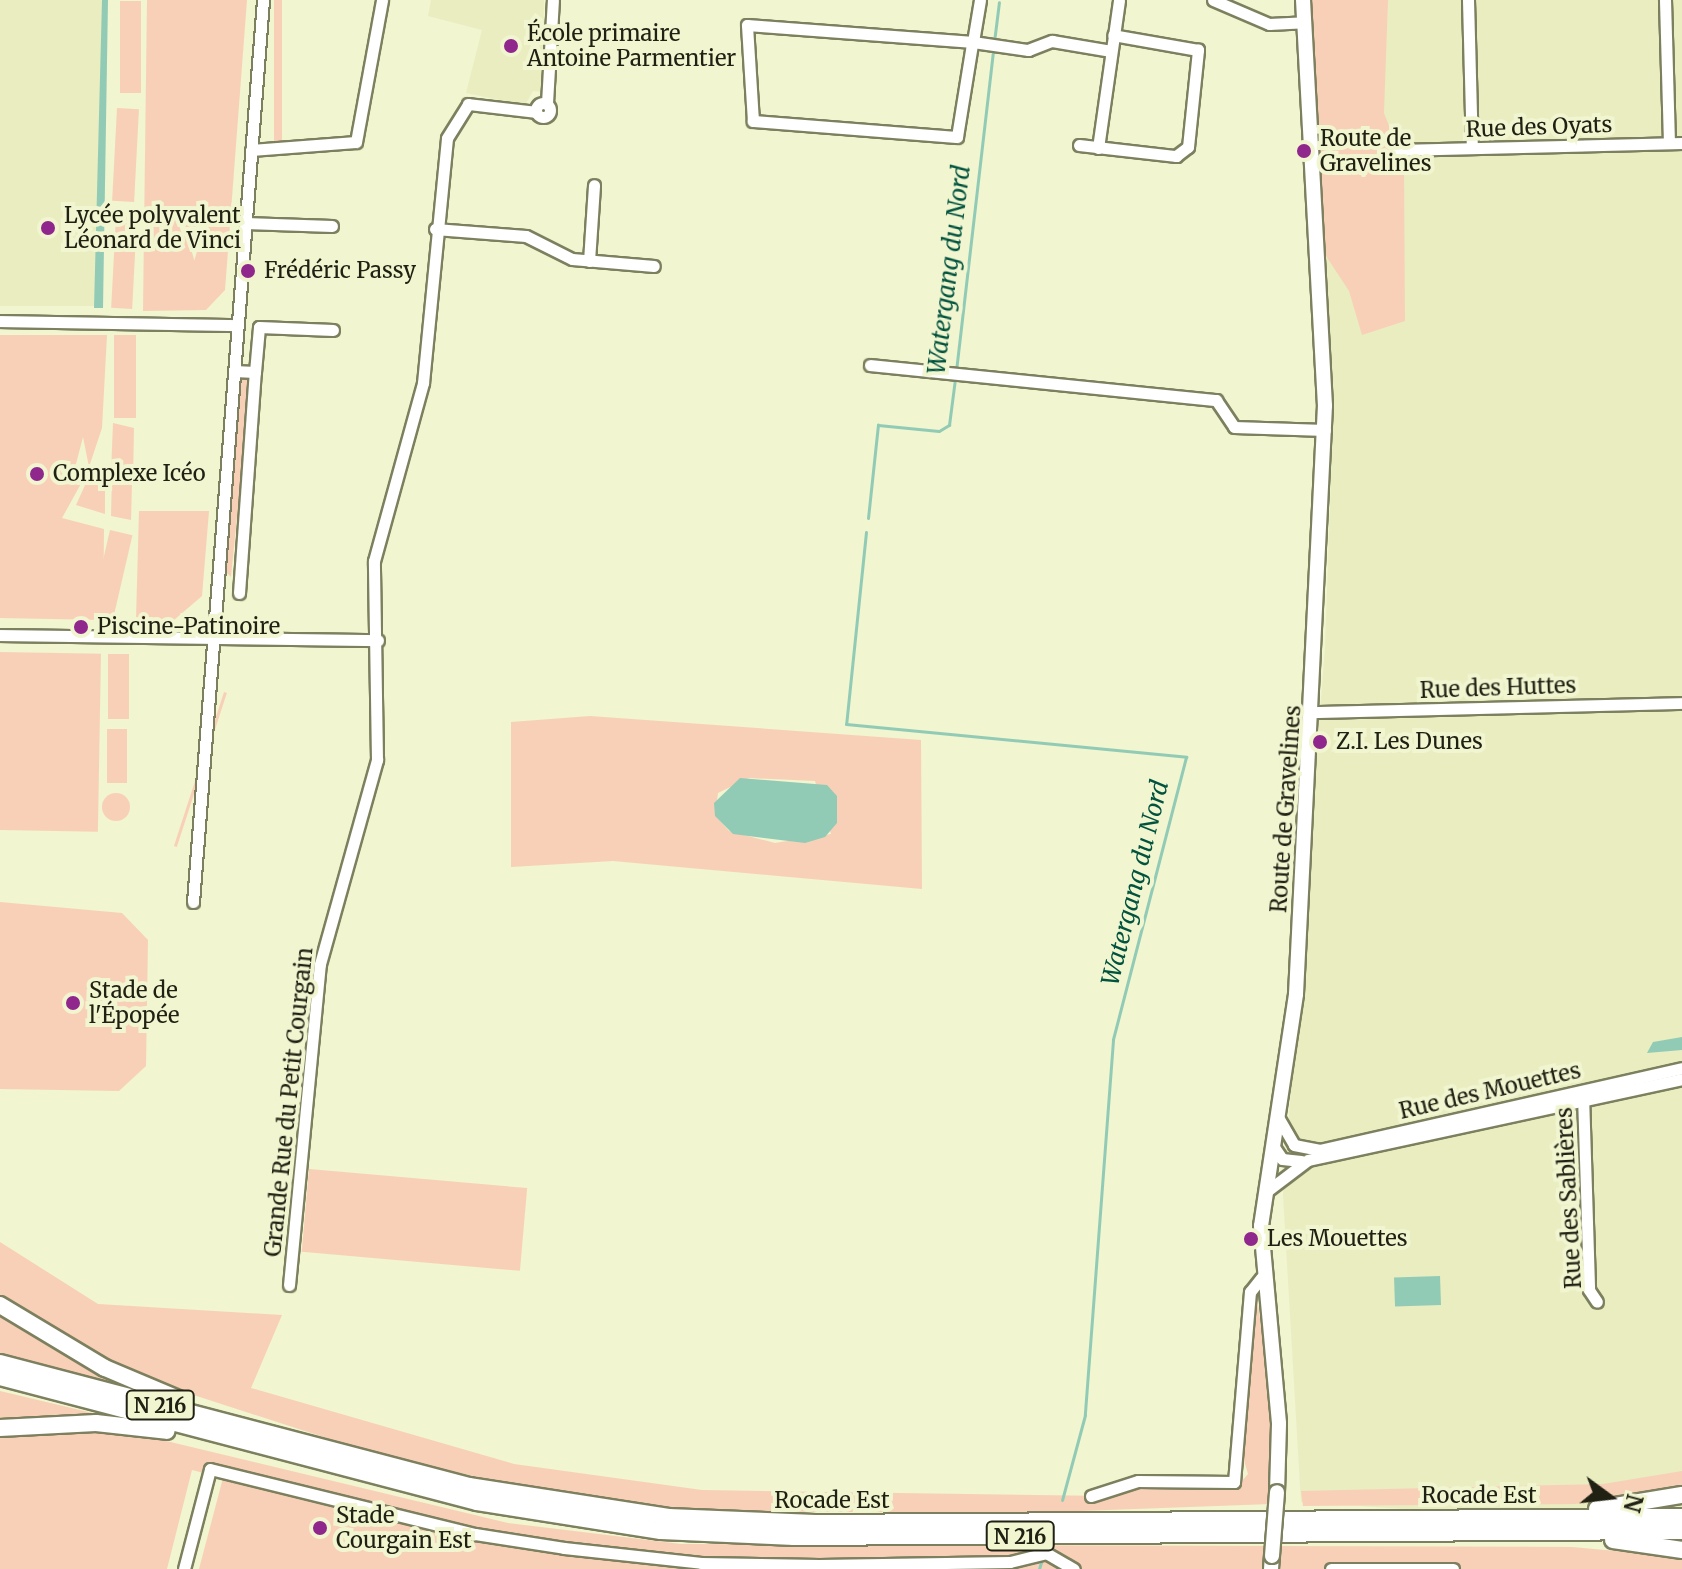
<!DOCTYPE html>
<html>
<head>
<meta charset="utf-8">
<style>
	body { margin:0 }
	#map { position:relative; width:1682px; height:1569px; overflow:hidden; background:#f1f5d0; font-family:Merriweather,serif }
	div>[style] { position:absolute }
	.built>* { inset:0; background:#e9edc0; transform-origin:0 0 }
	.green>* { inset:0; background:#f8d0b7; transform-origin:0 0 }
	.round { border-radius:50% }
	.water>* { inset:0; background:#91cbb5; transform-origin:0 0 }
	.stream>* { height:3px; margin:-1.5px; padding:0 1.5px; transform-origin:1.5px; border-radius:1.5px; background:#91cbb5 }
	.roads { filter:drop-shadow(2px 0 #7d805e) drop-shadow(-2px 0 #7d805e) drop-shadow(0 2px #7d805e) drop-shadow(0 -2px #7d805e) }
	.minor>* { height:11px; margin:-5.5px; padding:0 5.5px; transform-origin:5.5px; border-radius:5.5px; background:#fff }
	.minor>.ring { margin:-5.5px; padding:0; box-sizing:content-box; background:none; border:11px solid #fff; border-radius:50% }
	.major>* { height:14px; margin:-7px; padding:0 7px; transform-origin:7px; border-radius:7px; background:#fff }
	.highway>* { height:16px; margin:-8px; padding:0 8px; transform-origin:8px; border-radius:8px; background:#fff }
	.bridges { filter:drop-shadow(2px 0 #7d805e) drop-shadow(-2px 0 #7d805e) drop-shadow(0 2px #7d805e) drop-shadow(0 -2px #7d805e) }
	.major-bridge>* { height:14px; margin:-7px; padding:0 7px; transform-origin:7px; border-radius:7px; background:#fff }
	.dots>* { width:22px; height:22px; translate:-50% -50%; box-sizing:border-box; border:4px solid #f1f5d0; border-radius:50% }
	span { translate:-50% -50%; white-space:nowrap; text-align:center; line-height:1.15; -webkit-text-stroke:8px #f1f5d0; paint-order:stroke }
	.shield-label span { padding:2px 6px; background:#f1f5d0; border:2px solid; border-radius:6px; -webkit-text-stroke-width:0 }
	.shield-label { font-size:20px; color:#202113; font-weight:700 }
	.poi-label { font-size:22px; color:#202113 }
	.left { translate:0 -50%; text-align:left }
	.street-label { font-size:22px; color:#202113 }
	.water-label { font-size:24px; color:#01533e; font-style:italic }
	.north { position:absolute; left:1570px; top:1457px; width:80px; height:80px; -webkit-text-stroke:6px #f1f5d0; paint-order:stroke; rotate:105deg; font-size:22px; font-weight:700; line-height:32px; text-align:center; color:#202113 }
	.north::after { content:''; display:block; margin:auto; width:28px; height:36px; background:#202113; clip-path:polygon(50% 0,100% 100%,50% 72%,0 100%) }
</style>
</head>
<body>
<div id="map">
	<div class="built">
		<i style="left:0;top:0;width:102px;height:306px"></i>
		<i style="clip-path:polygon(431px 0,544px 0,542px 92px,533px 91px,525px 105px,466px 93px,482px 30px,428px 16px)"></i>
		<i style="clip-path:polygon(1317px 0,1682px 0,1682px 1528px,1301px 1502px,1283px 1195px,1325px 648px,1333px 422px)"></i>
	</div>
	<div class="green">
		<i style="clip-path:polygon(147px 0,247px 0,225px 290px,206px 310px,143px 311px)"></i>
		<i style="left:274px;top:0;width:8px;height:145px"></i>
		<i style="clip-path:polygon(1309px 0,1388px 0,1384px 113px,1404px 164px,1405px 321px,1362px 335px,1349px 291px,1324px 253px)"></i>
		<i style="left:120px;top:1px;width:21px;height:92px"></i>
		<i style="left:117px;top:108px;width:22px;height:93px;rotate:3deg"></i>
		<i style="left:116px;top:216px;width:21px;height:92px;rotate:3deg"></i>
		<i style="clip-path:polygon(0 335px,107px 335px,102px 428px,89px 467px,83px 437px,71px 483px,88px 471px,62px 518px,104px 529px,103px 620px,0 618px)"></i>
		<i style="left:114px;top:335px;width:22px;height:83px"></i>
		<i style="clip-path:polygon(240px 376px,251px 377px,231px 577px,225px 571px)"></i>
		<i style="clip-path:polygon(113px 423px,134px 428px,133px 478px,111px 473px)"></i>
		<i style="clip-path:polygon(91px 472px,105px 476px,105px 514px,76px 505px)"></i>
		<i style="clip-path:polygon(112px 477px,132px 483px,131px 520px,111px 516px)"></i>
		<i style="clip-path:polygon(139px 511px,209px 511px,202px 596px,174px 620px,136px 619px)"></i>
		<i style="left:110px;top:530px;width:23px;height:90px;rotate:13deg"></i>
		<i style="left:0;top:652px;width:101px;height:178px;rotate:1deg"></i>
		<i style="left:108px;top:654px;width:21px;height:65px"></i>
		<i style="left:224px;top:692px;width:3px;height:162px;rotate:18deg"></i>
		<i style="clip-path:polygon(evenodd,590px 716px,921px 740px,922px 889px,613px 861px,511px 867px,511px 722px,590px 716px,749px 778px,815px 781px,831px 834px,775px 843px,729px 831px,715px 815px,718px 793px,749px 778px)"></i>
		<i style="left:107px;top:729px;width:20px;height:54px"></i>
		<i class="round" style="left:102px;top:793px;width:28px;height:28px"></i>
		<i style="clip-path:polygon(0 902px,122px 913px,148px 940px,146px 1066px,119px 1091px,0 1089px)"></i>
		<i style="left:309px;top:1169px;width:219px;height:83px;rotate:5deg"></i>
		<i style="clip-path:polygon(0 1242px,98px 1304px,282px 1315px,251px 1388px,514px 1464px,702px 1490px,1108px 1496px,1135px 1486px,1236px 1488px,1248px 1474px,1241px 1450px,1256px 1291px,1271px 1397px,1271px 1504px,1026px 1513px,695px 1511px,526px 1488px,376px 1454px,135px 1376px,0 1298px)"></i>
		<i style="clip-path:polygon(0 1309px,143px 1391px,0 1357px)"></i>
		<i style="clip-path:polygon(0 1391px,122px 1420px,133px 1433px,508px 1523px,681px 1544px,1572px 1547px,1682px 1557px,1682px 1569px,199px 1569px,223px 1478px,192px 1470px,167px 1569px,0 1569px)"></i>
		<i style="clip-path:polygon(1682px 1471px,1682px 1490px,1575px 1504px,1303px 1506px,1301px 1491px,1603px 1484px)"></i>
	</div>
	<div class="water">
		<i style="clip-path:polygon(102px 0,108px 0,103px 308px,94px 308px)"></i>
		<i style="clip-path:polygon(740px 778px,827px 785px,837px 796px,837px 823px,825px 837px,805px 843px,733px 834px,715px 816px,714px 803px)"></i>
		<i style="clip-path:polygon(1682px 1037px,1682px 1050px,1647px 1053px,1653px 1042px)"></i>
		<i style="left:1440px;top:1276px;width:29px;height:46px;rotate:88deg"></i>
	</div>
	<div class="stream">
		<i style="left:994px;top:42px;width:40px;rotate:-82.9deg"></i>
		<i style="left:956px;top:371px;width:324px;rotate:-83.4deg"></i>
		<i style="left:868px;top:518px;width:94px;rotate:-83.9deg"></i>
		<i style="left:878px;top:425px;width:61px;rotate:5.6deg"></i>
		<i style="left:939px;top:431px;width:12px;rotate:-31deg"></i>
		<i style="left:949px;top:425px;width:46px;rotate:-82.6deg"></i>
		<i style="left:866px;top:532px;width:193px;rotate:95.9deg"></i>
		<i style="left:846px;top:724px;width:342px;rotate:5.5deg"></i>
		<i style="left:1186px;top:757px;width:292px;rotate:104.5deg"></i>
		<i style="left:1113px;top:1040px;width:376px;rotate:94.3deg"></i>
		<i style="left:1085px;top:1415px;width:88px;rotate:105.1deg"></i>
		<i style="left:1039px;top:1569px;width:10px;rotate:-73deg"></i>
	</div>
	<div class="roads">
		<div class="minor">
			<i style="left:980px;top:0;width:43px;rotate:99.5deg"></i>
			<i style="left:973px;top:42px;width:2px;rotate:117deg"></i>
			<i style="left:972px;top:44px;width:94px;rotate:99.2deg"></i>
			<i style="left:957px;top:137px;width:205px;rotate:-175.5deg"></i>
			<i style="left:753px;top:121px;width:96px;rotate:-93.6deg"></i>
			<i style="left:747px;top:25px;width:227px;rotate:4.3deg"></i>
			<i style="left:973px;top:42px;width:56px;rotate:8.3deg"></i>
			<i style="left:1028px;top:50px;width:26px;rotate:-21deg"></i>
			<i style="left:1052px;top:41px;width:60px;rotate:9.6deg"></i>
			<i style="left:1213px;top:0;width:61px;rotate:23.2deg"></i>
			<i style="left:1269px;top:24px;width:35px;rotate:-3deg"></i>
			<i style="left:1468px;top:0;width:148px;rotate:88.5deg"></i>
			<i style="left:1665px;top:0;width:143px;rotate:88.4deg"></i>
			<i class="ring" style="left:536px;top:103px;width:3px;height:3px"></i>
			<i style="left:547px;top:103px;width:103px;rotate:-86.7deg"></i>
			<i style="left:1079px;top:145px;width:98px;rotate:6.5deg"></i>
			<i style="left:1176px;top:156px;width:15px;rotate:-37deg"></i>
			<i style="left:1188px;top:147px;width:98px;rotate:-84.1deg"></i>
			<i style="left:1198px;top:50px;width:86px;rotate:-170deg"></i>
			<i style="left:1098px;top:148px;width:149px;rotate:-81.9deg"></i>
			<i style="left:251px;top:150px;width:105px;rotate:-4.4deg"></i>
			<i style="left:356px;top:142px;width:144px;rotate:-79.6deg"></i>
			<i style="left:1397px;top:150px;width:285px;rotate:-1.4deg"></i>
			<i style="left:245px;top:223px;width:87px;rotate:2deg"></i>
			<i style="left:435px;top:229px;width:91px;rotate:4.4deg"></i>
			<i style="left:526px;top:236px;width:51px;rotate:26.6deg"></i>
			<i style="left:572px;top:259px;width:82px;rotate:4.9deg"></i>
			<i style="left:589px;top:261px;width:76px;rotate:-86.2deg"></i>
			<i style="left:0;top:321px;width:237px;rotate:1deg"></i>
			<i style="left:870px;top:365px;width:348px;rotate:5.8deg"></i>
			<i style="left:1216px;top:400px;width:32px;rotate:56deg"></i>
			<i style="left:1234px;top:427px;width:91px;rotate:1.9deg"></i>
			<i style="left:234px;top:371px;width:21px;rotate:3deg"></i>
			<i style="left:255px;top:372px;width:45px;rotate:-84.9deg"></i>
			<i style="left:259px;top:327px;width:74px;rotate:2.3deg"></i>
			<i style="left:239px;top:593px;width:222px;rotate:-85.9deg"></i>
			<i style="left:0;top:635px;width:378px;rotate:0.8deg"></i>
			<i style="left:1314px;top:712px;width:368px;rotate:-1.4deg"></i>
			<i style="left:193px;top:902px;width:905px;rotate:-85.56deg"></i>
			<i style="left:1583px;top:1095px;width:195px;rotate:88.2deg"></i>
			<i style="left:1589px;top:1290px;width:14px;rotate:56deg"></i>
			<i style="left:1278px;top:1117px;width:32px;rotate:60deg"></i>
			<i style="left:1294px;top:1145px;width:25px;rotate:11deg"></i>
			<i style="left:1319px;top:1150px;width:372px;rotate:-12.7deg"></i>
			<i style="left:1272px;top:1144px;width:18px;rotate:56deg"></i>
			<i style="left:1282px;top:1159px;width:19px;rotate:6deg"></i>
			<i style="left:1267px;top:1191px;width:51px;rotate:-37.1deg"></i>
			<i style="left:1308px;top:1160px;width:383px;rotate:-12.2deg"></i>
			<i style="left:289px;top:1285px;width:322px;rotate:-84.5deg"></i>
			<i style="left:320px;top:964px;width:212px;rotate:-74.4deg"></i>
			<i style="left:377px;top:760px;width:199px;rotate:-90.9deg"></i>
			<i style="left:374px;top:561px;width:185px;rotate:-74.6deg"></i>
			<i style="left:423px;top:383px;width:246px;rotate:-84.4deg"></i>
			<i style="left:447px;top:138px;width:40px;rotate:-58deg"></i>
			<i style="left:468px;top:104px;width:68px;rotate:6.7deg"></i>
			<i style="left:1091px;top:1496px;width:49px;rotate:-17.7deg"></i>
			<i style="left:1138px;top:1481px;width:96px;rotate:0.6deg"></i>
			<i style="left:1234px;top:1482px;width:191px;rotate:-85.2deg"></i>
			<i style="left:1250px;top:1292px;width:18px;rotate:-52deg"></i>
			<i style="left:184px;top:1569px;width:103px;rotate:-75.4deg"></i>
			<i style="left:210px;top:1469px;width:273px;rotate:13.8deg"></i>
			<i style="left:475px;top:1534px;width:90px;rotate:8.9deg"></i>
			<i style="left:564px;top:1548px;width:138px;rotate:6.2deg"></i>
			<i style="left:701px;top:1563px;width:118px;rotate:1deg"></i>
			<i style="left:819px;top:1565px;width:191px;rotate:-0.9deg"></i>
			<i style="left:1010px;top:1562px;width:37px;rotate:-14deg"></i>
			<i style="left:1046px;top:1553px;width:32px;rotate:30deg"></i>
			<i style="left:1331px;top:1569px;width:122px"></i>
		</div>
		<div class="major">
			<i style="left:1277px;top:1492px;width:69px;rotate:-88.3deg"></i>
			<i style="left:1279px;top:1423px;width:198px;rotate:-95.2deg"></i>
			<i style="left:1261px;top:1226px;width:235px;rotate:-81.4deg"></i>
			<i style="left:1296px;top:994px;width:589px;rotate:-87.18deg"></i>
			<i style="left:1325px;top:406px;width:407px;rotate:-93.1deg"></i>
			<i style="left:1271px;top:1569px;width:13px;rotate:-86deg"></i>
		</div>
		<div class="highway">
			<i style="left:0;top:1305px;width:122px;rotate:31deg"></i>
			<i style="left:105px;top:1368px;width:85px;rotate:22.9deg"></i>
			<i style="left:0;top:1363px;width:485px;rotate:14.7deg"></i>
			<i style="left:469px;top:1486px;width:202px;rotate:8.8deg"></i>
			<i style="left:669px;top:1517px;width:146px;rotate:2.4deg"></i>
			<i style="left:815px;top:1523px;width:867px;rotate:-0.4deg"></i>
			<i style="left:0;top:1377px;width:493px;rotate:14.7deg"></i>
			<i style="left:477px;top:1502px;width:186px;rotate:9deg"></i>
			<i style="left:661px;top:1531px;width:133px;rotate:2.6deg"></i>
			<i style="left:794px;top:1537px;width:888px;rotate:-0.39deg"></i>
			<i style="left:0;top:1428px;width:96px;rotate:-3deg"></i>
			<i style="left:96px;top:1423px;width:71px;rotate:6.4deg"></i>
			<i style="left:1597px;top:1509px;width:86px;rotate:-9.4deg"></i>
			<i style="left:1613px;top:1540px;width:70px;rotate:8.2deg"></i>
		</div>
	</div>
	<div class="bridges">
		<div class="major-bridge">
			<i style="left:1272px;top:1556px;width:64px;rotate:-85.5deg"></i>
		</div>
	</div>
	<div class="dots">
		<i style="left:511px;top:46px;background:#8f278c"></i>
		<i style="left:1304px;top:151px;background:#8f278c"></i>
		<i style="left:48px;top:228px;background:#8f278c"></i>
		<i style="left:248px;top:271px;background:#8f278c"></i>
		<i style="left:37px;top:474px;background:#8f278c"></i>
		<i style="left:81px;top:627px;background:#8f278c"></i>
		<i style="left:1320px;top:742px;background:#8f278c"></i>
		<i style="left:73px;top:1003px;background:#8f278c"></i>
		<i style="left:1251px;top:1239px;background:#8f278c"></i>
		<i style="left:320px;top:1528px;background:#8f278c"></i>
	</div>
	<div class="shield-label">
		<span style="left:160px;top:1405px">N 216</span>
		<span style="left:1020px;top:1536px">N 216</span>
	</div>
	<div class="poi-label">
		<span class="left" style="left:527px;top:46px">École primaire<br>Antoine Parmentier</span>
		<span class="left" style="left:1320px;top:151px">Route de<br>Gravelines</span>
		<span class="left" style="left:64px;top:228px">Lycée polyvalent<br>Léonard de Vinci</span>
		<span class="left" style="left:264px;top:271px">Frédéric Passy</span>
		<span class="left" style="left:53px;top:474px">Complexe Icéo</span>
		<span class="left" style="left:97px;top:627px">Piscine-Patinoire</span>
		<span class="left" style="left:1336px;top:742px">Z.I. Les Dunes</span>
		<span class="left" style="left:89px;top:1003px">Stade de<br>l'Épopée</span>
		<span class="left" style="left:1267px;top:1239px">Les Mouettes</span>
		<span class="left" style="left:336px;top:1528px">Stade<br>Courgain Est</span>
	</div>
	<div class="street-label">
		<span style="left:1539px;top:127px;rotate:-2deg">Rue des Oyats</span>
		<span style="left:1498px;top:688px;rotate:-2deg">Rue des Huttes</span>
		<span style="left:1286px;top:809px;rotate:-86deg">Route de Gravelines</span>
		<span style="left:1490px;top:1091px;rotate:-13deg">Rue des Mouettes</span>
		<span style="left:289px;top:1102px;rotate:-84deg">Grande Rue du Petit Courgain</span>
		<span style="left:1569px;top:1198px;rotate:-93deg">Rue des Sablières</span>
		<span style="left:1479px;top:1496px">Rocade Est</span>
		<span style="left:832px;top:1501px">Rocade Est</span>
	</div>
	<div class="water-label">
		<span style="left:949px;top:270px;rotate:-83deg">Watergang du Nord</span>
		<span style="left:1135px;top:883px;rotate:-76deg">Watergang du Nord</span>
	</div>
	<div class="north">N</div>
</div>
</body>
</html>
